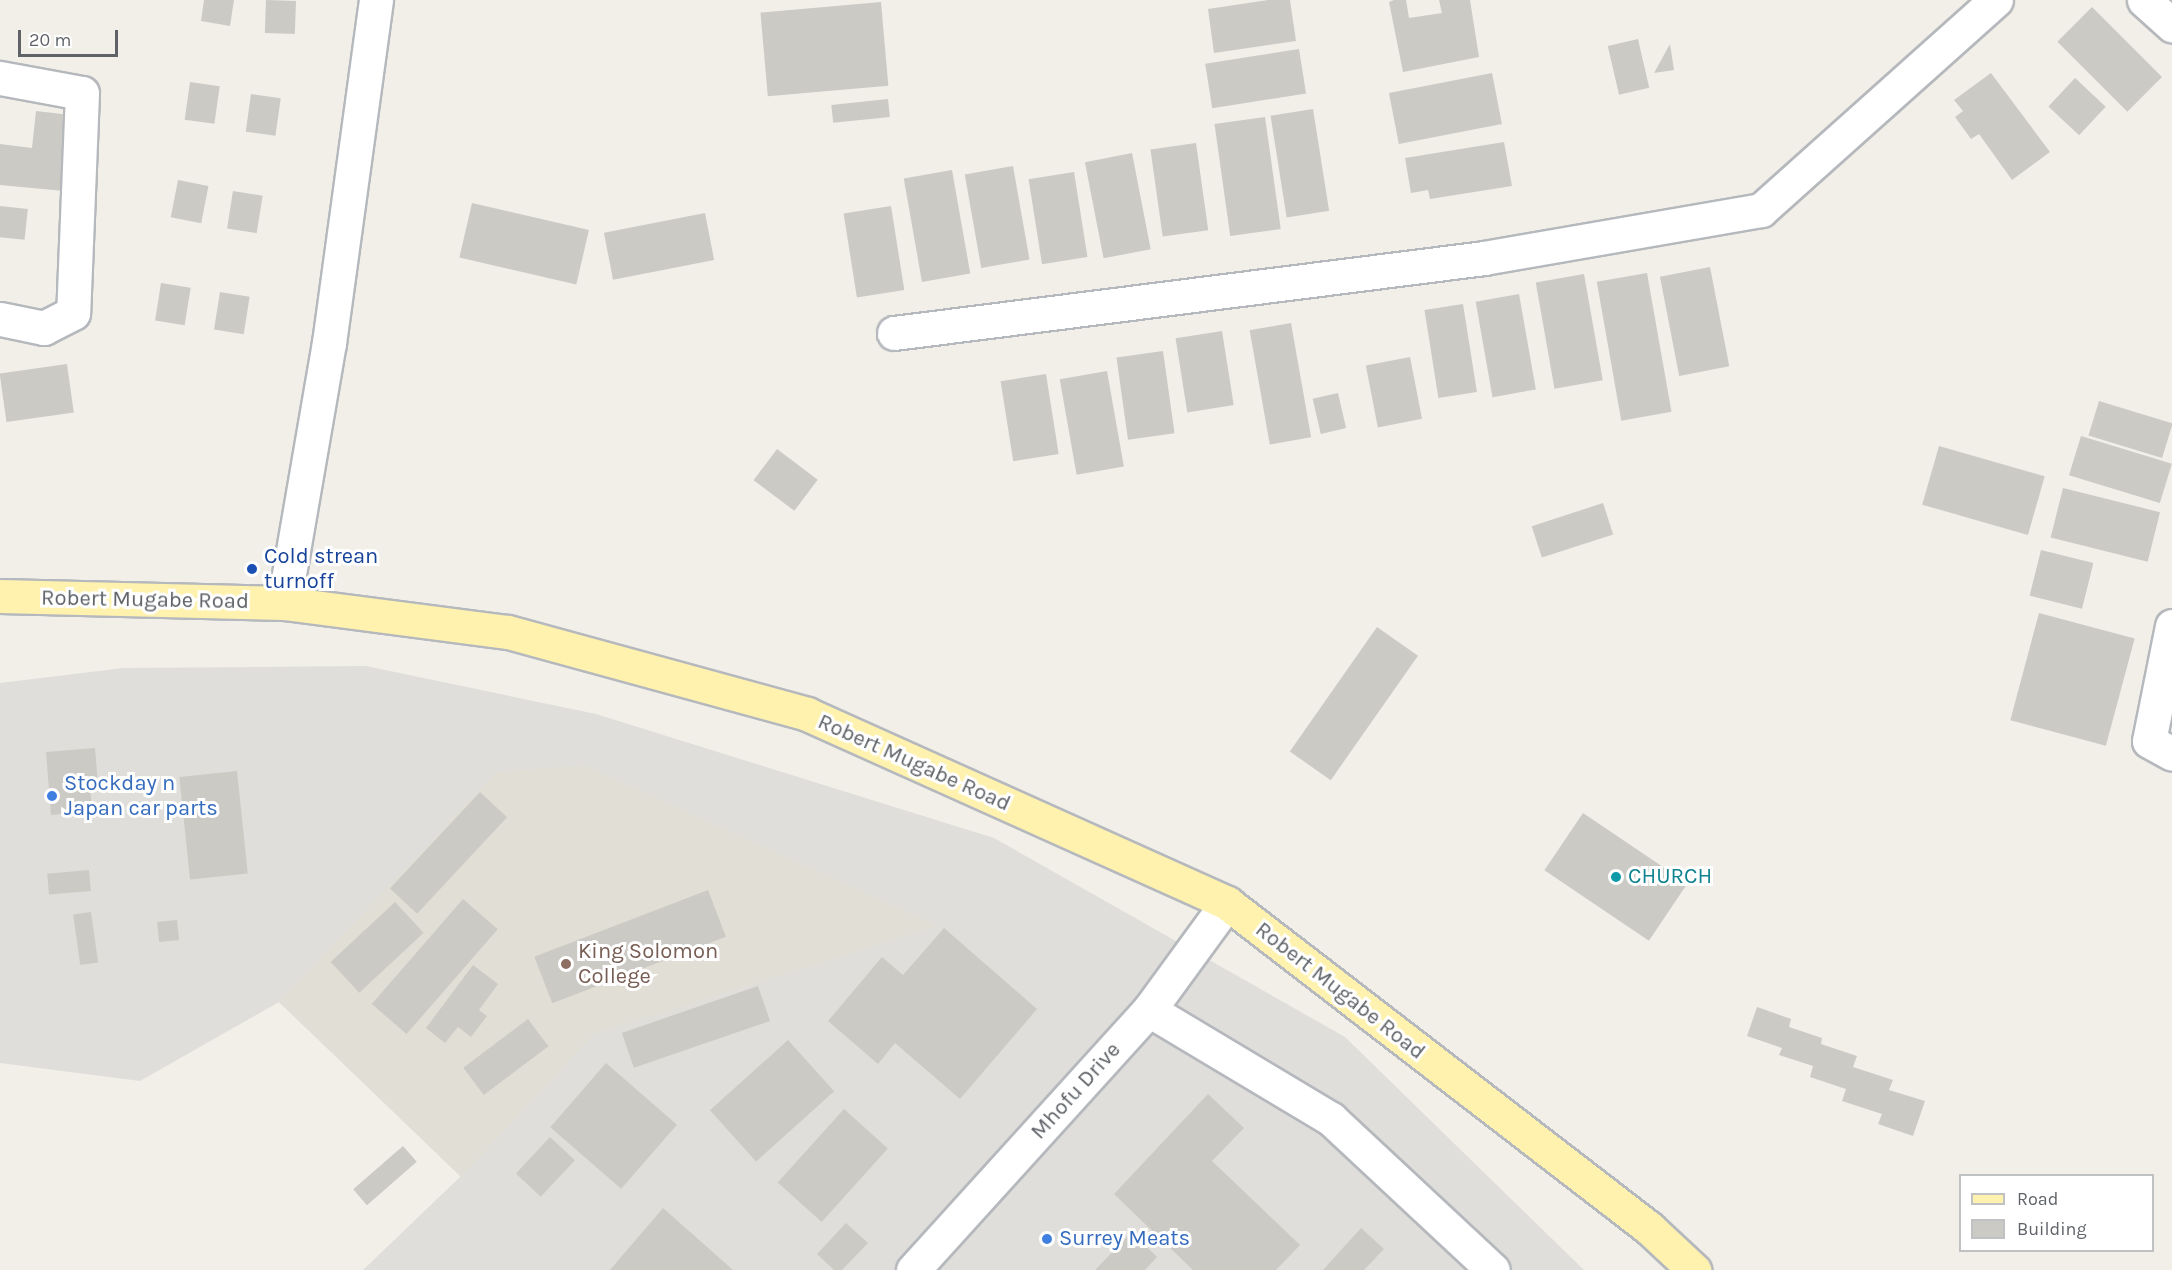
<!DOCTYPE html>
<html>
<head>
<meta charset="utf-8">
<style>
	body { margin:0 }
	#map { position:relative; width:2172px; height:1270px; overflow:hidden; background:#f1efe8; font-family:Karla,sans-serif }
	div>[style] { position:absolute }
	.industrial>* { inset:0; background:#e0deda }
	.education>* { inset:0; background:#e1ded6 }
	.building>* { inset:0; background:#cccac5; transform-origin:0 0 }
	.roads { filter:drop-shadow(2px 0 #b5b8bc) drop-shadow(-2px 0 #b5b8bc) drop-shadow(0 2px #b5b8bc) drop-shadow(0 -2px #b5b8bc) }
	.minor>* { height:33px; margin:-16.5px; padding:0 16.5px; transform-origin:16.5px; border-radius:16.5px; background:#fff }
	.major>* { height:33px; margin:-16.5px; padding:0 16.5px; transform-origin:16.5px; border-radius:16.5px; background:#fff2af }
	.dots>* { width:16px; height:16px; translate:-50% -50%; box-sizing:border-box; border:3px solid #fff; border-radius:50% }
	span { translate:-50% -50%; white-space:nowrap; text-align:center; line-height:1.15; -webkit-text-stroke:6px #fff; paint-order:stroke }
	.transit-label { font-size:22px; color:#164399 }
	.left { translate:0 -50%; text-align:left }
	.street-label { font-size:22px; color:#5f6368 }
	.shop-label { font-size:22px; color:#366cbe }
	.culture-label { font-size:22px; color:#0d838f }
	.education-label { font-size:22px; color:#785e54 }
	.legend { position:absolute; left:1959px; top:1174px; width:195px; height:78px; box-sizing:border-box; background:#fff; border:2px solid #bfc1c3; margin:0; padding:8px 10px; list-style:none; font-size:18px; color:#5f6368 }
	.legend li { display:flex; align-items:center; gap:12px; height:30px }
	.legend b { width:30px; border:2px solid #bfc1c3 }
	.scale { position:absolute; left:18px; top:30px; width:100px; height:27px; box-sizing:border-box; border:3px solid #5f6368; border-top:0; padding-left:8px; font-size:18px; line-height:21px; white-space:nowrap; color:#5f6368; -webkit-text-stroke:4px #fff; paint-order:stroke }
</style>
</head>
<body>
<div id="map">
	<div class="industrial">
		<i style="clip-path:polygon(366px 666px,596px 714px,994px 838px,1345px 1037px,1584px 1270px,363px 1270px,461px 1176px,279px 1002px,140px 1081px,0 1063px,0 683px,123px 668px)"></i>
	</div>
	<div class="education">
		<i style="clip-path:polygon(584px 765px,938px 926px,594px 1034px,461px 1177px,279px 1002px,497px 772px)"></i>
	</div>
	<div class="building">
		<i style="clip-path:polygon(204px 0,234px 0,230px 26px,201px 21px)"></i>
		<i style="left:266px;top:0;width:30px;height:33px;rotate:2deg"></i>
		<i style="clip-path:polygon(1268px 0,1290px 0,1296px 41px,1214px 53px,1208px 9px)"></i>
		<i style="clip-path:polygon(1394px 0,1406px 0,1409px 18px,1442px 13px,1439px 0,1470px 0,1479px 57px,1403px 72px,1389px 2px)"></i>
		<i style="left:881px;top:2px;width:84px;height:121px;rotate:85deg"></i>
		<i style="left:2092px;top:7px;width:99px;height:49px;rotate:45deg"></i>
		<i style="left:1638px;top:39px;width:50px;height:31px;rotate:77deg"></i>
		<i style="clip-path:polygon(1670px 44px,1674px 70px,1654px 73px)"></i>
		<i style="left:1299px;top:49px;width:45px;height:95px;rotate:81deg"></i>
		<i style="left:1492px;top:73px;width:52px;height:105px;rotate:79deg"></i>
		<i style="clip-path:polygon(1991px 73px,2050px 152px,2012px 180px,1979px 134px,1971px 139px,1955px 117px,1963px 111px,1954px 100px)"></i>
		<i style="left:2075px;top:78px;width:42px;height:39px;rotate:43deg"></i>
		<i style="left:190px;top:82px;width:30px;height:38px;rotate:8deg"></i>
		<i style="left:251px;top:94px;width:30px;height:38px;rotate:8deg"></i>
		<i style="left:888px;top:99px;width:18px;height:57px;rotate:84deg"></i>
		<i style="left:1313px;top:109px;width:103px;height:43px;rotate:81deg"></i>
		<i style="clip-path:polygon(36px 111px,71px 115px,64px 191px,0 185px,0 144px,32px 148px)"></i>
		<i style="left:1265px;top:117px;width:113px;height:51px;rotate:82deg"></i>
		<i style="clip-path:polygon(1504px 142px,1512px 186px,1430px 199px,1428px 190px,1411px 193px,1405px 158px)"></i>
		<i style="left:1196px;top:143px;width:88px;height:46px;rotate:82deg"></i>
		<i style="left:1132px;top:153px;width:98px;height:48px;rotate:79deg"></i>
		<i style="left:1013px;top:166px;width:95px;height:49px;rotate:80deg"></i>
		<i style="left:952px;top:170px;width:105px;height:49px;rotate:80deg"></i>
		<i style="left:1074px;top:172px;width:86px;height:46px;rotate:81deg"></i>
		<i style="left:178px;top:180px;width:31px;height:38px;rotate:11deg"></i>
		<i style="left:233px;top:191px;width:30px;height:38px;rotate:9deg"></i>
		<i style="left:472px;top:203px;width:120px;height:56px;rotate:13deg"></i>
		<i style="left:0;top:206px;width:28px;height:31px;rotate:6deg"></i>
		<i style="left:891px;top:206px;width:85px;height:48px;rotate:81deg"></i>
		<i style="left:705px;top:213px;width:48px;height:103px;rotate:79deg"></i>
		<i style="left:1710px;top:267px;width:101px;height:51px;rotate:79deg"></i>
		<i style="left:1647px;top:273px;width:141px;height:51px;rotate:80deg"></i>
		<i style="left:1584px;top:274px;width:108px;height:49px;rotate:80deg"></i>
		<i style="left:161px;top:283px;width:30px;height:38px;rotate:9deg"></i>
		<i style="left:220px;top:292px;width:30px;height:38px;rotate:9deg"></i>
		<i style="left:1519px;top:294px;width:97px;height:44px;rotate:80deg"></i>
		<i style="left:1463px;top:304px;width:89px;height:39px;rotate:81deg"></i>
		<i style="left:1291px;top:323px;width:116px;height:42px;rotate:80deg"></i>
		<i style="left:1222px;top:331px;width:75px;height:47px;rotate:81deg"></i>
		<i style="left:1163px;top:351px;width:83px;height:47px;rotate:82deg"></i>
		<i style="left:1410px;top:357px;width:63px;height:45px;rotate:79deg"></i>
		<i style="left:67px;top:364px;width:49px;height:68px;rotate:82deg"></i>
		<i style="left:1107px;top:371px;width:97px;height:48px;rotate:80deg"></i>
		<i style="left:1046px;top:374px;width:81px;height:46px;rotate:81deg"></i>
		<i style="left:1338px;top:393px;width:36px;height:26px;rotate:77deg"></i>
		<i style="left:2099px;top:401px;width:77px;height:36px;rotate:17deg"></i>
		<i style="left:2081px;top:436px;width:95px;height:41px;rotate:17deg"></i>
		<i style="left:1939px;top:446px;width:110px;height:61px;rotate:16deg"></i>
		<i style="left:777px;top:449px;width:51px;height:39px;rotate:37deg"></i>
		<i style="left:2063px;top:488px;width:100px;height:51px;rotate:14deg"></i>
		<i style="left:1603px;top:503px;width:33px;height:75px;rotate:72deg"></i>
		<i style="left:2041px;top:550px;width:54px;height:47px;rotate:14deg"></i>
		<i style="left:2039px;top:613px;width:99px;height:111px;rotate:15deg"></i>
		<i style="left:1377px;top:627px;width:50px;height:152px;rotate:35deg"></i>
		<i style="clip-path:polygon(95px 748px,98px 785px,90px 786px,92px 811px,51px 815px,46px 752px)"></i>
		<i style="left:237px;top:771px;width:103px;height:58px;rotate:84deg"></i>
		<i style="left:480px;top:792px;width:37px;height:132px;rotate:43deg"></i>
		<i style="left:1583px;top:813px;width:126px;height:69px;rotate:34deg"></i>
		<i style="left:89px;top:870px;width:21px;height:42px;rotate:85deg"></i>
		<i style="left:708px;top:890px;width:50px;height:186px;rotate:69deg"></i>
		<i style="left:463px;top:899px;width:46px;height:139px;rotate:41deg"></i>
		<i style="left:395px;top:902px;width:42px;height:88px;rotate:47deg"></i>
		<i style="left:91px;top:912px;width:51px;height:18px;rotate:82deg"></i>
		<i style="left:177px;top:920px;width:20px;height:20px;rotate:84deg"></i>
		<i style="clip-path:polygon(944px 928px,1037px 1009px,960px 1099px,895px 1043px,878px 1064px,828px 1021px,882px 957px,903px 975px)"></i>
		<i style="clip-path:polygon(473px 965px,498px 984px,479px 1010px,487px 1016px,471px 1037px,458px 1027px,445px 1043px,426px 1028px)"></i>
		<i style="left:758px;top:986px;width:37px;height:144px;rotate:71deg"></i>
		<i style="clip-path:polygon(1757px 1007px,1791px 1019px,1789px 1027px,1822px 1038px,1821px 1044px,1857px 1056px,1853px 1067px,1893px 1080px,1889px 1090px,1925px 1101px,1913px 1136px,1878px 1124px,1882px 1114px,1842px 1101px,1846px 1089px,1810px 1077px,1813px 1066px,1779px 1055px,1782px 1048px,1747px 1036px)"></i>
		<i style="left:528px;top:1019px;width:34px;height:81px;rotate:53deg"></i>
		<i style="left:788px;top:1040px;width:69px;height:105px;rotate:48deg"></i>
		<i style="left:606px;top:1063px;width:94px;height:85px;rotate:41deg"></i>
		<i style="clip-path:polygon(1208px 1094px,1244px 1128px,1212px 1161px,1300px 1245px,1276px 1270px,1193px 1270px,1114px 1194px)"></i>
		<i style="left:844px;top:1109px;width:59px;height:99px;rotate:42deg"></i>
		<i style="left:550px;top:1137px;width:34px;height:50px;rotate:43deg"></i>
		<i style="left:403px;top:1146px;width:21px;height:66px;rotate:49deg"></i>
		<i style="clip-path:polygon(663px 1208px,733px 1270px,610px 1270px)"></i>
		<i style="clip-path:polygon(846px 1223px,868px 1243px,842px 1270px,834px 1270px,817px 1254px)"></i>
		<i style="clip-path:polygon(1361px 1228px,1384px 1249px,1364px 1270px,1323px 1270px)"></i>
		<i style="clip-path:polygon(1132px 1232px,1157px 1257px,1145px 1270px,1095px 1270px)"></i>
	</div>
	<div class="roads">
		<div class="minor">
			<i style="left:2144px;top:0;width:38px;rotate:42deg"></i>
			<i style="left:0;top:78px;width:83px;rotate:10.4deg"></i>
			<i style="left:82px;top:93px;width:220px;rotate:92.3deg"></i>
			<i style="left:73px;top:313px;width:33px;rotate:153deg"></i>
			<i style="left:44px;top:328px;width:45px;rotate:-168.4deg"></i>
			<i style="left:894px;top:333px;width:595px;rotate:-7.24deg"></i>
			<i style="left:1484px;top:258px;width:281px;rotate:-9.8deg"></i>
			<i style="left:1761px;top:210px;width:315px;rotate:-41.8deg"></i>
			<i style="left:284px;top:603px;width:264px;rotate:-80.2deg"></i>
			<i style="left:329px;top:343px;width:346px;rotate:-82.2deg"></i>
			<i style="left:2172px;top:626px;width:117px;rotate:101.3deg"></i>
			<i style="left:2149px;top:741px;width:26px;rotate:29deg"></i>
			<i style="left:1149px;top:1010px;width:212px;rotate:30.9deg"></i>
			<i style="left:1331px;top:1119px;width:221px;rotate:43deg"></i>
			<i style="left:913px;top:1270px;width:351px;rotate:-47.8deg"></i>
			<i style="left:1149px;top:1010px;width:132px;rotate:-53.9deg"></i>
		</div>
		<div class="major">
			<i style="left:0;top:596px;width:284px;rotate:1.4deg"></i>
			<i style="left:284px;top:603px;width:226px;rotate:7.4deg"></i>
			<i style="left:508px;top:632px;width:310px;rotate:15.3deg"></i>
			<i style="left:807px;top:714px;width:461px;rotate:24.2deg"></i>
			<i style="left:1227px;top:903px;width:533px;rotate:37.6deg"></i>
			<i style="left:1649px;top:1228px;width:62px;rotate:43deg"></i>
		</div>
	</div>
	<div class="dots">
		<i style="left:252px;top:569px;background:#1a4fb4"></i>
		<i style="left:52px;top:796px;background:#3f7fe0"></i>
		<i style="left:1616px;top:877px;background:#0f9aa8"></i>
		<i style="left:566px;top:964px;background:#8d6e63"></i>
		<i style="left:1047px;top:1239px;background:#3f7fe0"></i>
	</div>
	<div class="transit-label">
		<span class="left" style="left:264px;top:569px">Cold strean<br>turnoff</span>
	</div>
	<div class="street-label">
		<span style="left:145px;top:600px;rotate:1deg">Robert Mugabe Road</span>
		<span style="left:914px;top:763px;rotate:24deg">Robert Mugabe Road</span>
		<span style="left:1340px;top:991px;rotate:38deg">Robert Mugabe Road</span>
		<span style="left:1076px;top:1091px;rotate:-48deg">Mhofu Drive</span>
	</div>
	<div class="shop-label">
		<span class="left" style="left:64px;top:796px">Stockday n<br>Japan car parts</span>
		<span class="left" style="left:1059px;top:1239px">Surrey Meats</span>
	</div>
	<div class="culture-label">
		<span class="left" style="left:1628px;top:877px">CHURCH</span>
	</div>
	<div class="education-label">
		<span class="left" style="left:578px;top:964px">King Solomon<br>College</span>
	</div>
	<ul class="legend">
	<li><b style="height:8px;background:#fff2af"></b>Road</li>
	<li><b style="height:16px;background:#cccac5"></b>Building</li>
	</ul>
	<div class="scale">20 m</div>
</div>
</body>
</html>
